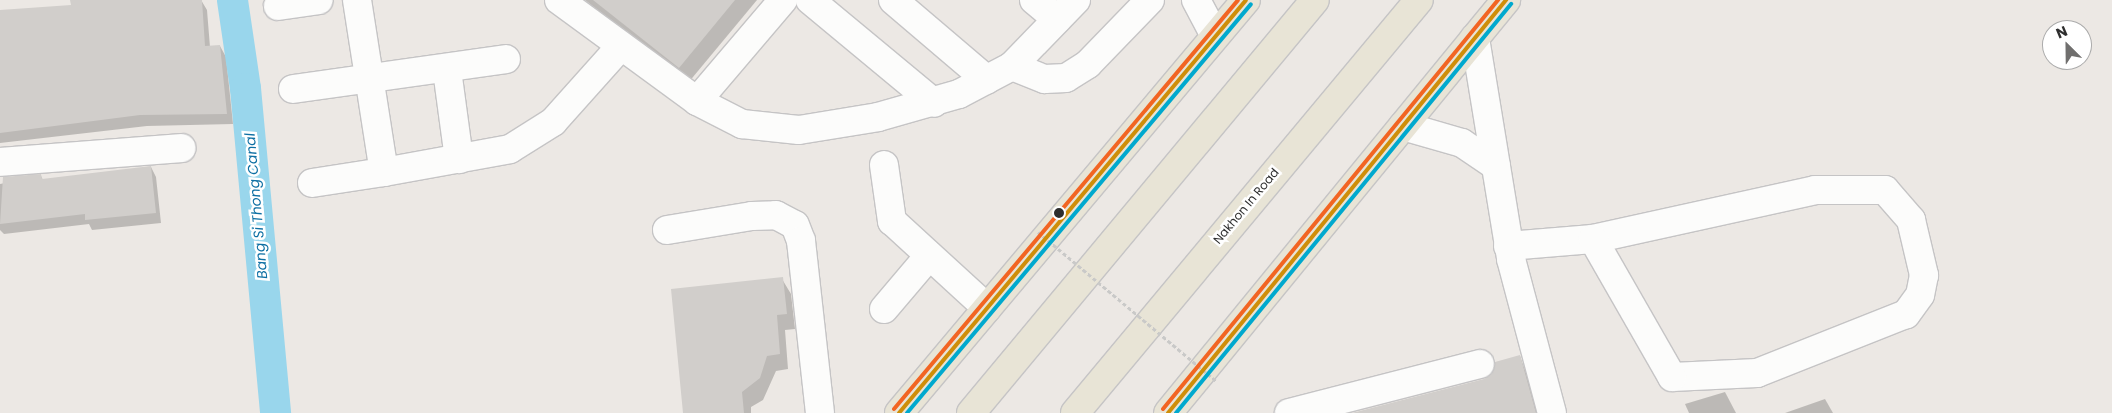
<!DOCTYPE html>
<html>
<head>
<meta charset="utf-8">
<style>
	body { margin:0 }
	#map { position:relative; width:2112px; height:413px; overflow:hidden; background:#ece8e4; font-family:Poppins,sans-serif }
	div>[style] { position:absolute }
	.shadow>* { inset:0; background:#0003 }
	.canal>* { height:31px; margin:-15.5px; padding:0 15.5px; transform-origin:15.5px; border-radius:15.5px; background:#99d6ec }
	.building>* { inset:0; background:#d1cecb }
	.roads { filter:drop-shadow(1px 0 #c5c4c5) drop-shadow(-1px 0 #c5c4c5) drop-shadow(0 1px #c5c4c5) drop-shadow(0 -1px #c5c4c5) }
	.minor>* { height:28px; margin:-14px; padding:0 14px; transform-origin:14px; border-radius:14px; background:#fcfcfb }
	.major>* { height:28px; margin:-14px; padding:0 14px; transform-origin:14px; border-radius:14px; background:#e8e4d6 }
	.path-bridge>* { height:3px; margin-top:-1.5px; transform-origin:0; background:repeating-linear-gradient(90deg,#c9c9c8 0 4px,transparent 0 6.5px) }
	.bus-1>* { height:4px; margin:-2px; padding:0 2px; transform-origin:2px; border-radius:2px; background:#cf8e09 }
	.bus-2>* { height:4px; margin:-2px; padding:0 2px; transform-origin:2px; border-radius:2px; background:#00a9ce }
	.bus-3>* { height:4px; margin:-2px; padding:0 2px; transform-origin:2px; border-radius:2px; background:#f26522 }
	.dots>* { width:14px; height:14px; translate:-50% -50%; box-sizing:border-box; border:2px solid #fff; border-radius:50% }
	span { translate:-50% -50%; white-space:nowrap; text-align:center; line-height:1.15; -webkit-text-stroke:5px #fff; paint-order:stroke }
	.street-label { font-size:12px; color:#2e2e2e }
	.water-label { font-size:14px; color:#0d6fa3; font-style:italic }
	.north { position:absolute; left:2042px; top:20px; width:50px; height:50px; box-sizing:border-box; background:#fff; border:1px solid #ababab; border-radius:50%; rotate:337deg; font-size:14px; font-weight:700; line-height:20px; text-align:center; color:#2e2e2e }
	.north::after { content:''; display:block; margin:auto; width:18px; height:22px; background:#706f6e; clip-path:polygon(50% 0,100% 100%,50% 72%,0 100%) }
</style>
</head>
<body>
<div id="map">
	<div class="shadow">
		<i style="clip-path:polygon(72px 0,201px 0,207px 10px,210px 47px,220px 46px,226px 57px,233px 124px,147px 126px,0 143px,0 65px,72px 6px)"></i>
		<i style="clip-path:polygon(585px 0,757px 0,688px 83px)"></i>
		<i style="clip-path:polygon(151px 167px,156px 177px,161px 223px,92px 230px,89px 224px,4px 234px,0 230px,0 184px,41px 176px,43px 180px)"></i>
		<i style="clip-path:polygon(782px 279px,791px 294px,795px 329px,785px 330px,788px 369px,776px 371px,763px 400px,751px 407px,751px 413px,685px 413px)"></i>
		<i style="clip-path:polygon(1520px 356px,1540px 413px,1357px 413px,1484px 380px)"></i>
		<i style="clip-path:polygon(1725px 392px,1736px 413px,1689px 413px,1685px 404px)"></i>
		<i style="clip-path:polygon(1825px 399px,1833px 413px,1785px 413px)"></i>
	</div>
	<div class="canal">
		<i style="left:232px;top:0;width:89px;rotate:81.6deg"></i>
		<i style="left:245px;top:88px;width:326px;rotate:84.7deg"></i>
	</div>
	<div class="building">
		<i style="clip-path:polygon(70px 0,202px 0,205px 46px,220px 45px,227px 114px,140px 115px,0 133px,0 10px,71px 5px)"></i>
		<i style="clip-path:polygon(593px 0,735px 0,679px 68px)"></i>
		<i style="clip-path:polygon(151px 166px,156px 213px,85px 220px,85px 214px,0 224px,3px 177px,41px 174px,42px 179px)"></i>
		<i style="clip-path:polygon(783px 277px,787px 314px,777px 315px,780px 354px,767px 356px,760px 378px,742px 392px,744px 413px,683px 413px,671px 289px)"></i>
		<i style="clip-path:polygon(1520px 355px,1536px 413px,1352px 413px,1484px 379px,1491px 375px,1495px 362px)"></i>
	</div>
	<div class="roads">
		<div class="minor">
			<i style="left:357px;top:0;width:174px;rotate:81.1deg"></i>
			<i style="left:384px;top:172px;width:128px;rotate:-10.3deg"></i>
			<i style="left:510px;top:149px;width:51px;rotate:-32.1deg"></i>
			<i style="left:553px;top:122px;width:101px;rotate:-48.2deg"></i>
			<i style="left:559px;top:0;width:171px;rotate:36.2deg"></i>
			<i style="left:697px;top:101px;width:51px;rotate:27.1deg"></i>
			<i style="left:742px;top:124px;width:57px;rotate:6deg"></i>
			<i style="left:799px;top:130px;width:80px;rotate:-9.3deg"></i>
			<i style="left:878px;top:117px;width:84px;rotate:-15.9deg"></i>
			<i style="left:959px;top:94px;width:60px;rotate:-27.8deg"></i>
			<i style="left:1012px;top:66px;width:92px;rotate:-45.9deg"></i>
			<i style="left:810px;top:0;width:161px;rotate:39.7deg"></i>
			<i style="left:893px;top:0;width:123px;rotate:40.4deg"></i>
			<i style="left:1034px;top:0;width:30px;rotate:40deg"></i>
			<i style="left:1196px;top:0;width:40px;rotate:62deg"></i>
			<i style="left:278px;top:6px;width:41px;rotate:-8.3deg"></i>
			<i style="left:1475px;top:38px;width:224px;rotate:80.7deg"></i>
			<i style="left:1511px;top:259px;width:159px;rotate:75.1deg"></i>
			<i style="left:1012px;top:66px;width:35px;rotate:22deg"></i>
			<i style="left:1045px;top:79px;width:21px;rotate:-3deg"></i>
			<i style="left:1066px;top:78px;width:26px;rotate:-32deg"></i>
			<i style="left:1088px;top:64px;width:89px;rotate:-45.9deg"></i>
			<i style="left:447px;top:70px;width:90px;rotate:82.3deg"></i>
			<i style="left:293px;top:89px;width:215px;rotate:-8deg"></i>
			<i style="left:697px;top:101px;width:133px;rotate:-49.6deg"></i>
			<i style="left:1403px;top:126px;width:61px;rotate:16.1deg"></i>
			<i style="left:1462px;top:143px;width:41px;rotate:34.1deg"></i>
			<i style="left:0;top:162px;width:182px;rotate:-4.4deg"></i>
			<i style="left:884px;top:165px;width:57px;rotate:81.9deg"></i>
			<i style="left:892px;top:221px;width:129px;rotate:42.5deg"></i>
			<i style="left:312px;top:183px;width:73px;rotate:-8.7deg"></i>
			<i style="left:667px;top:230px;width:86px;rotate:-9.4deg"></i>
			<i style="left:752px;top:216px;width:24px;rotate:-2deg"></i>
			<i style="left:776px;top:215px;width:21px;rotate:28deg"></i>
			<i style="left:795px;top:225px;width:17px;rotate:69deg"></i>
			<i style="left:801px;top:241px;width:173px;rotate:83.7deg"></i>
			<i style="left:1508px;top:246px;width:85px;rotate:-4.7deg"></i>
			<i style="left:1593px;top:239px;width:227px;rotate:-12.4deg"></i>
			<i style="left:1815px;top:190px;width:70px"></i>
			<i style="left:1885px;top:190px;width:40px;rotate:49deg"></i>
			<i style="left:1911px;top:220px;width:57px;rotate:76.7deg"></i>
			<i style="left:1924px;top:275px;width:20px;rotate:101deg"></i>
			<i style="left:1920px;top:295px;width:24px;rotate:126deg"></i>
			<i style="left:1906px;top:314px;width:160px;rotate:158.4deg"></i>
			<i style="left:1757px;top:373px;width:85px;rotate:177.3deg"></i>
			<i style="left:1672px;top:377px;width:159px;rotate:-119.8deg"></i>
			<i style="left:884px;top:309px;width:70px;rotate:-49.7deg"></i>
			<i style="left:1289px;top:413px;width:197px;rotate:-14.4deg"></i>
		</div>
		<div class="major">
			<i style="left:899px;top:413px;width:539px;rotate:-49.96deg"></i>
			<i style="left:971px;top:413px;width:537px;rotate:-50.21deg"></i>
			<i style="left:1075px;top:413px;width:537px;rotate:-50.21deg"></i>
			<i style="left:1168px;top:413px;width:534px;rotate:-50.7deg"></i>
		</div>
	</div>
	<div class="path-bridge">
		<i style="left:1038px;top:232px;width:232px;rotate:39.9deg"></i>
	</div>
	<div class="bus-1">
		<i style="left:899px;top:413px;width:539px;rotate:-49.96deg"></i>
		<i style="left:1168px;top:413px;width:534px;rotate:-50.7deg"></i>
	</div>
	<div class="bus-2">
		<i style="left:907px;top:413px;width:534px;rotate:-49.93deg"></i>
		<i style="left:1176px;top:413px;width:529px;rotate:-50.68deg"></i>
	</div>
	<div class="bus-3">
		<i style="left:894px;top:409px;width:534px;rotate:-49.93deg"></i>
		<i style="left:1163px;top:409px;width:529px;rotate:-50.68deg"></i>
	</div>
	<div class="dots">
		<i style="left:1059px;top:213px;background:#2e2e2e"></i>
	</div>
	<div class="street-label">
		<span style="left:1246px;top:206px;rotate:-50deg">Nakhon In Road</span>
	</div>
	<div class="water-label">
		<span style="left:256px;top:206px;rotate:-95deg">Bang Si Thong Canal</span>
	</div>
	<div class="north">N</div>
</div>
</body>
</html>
